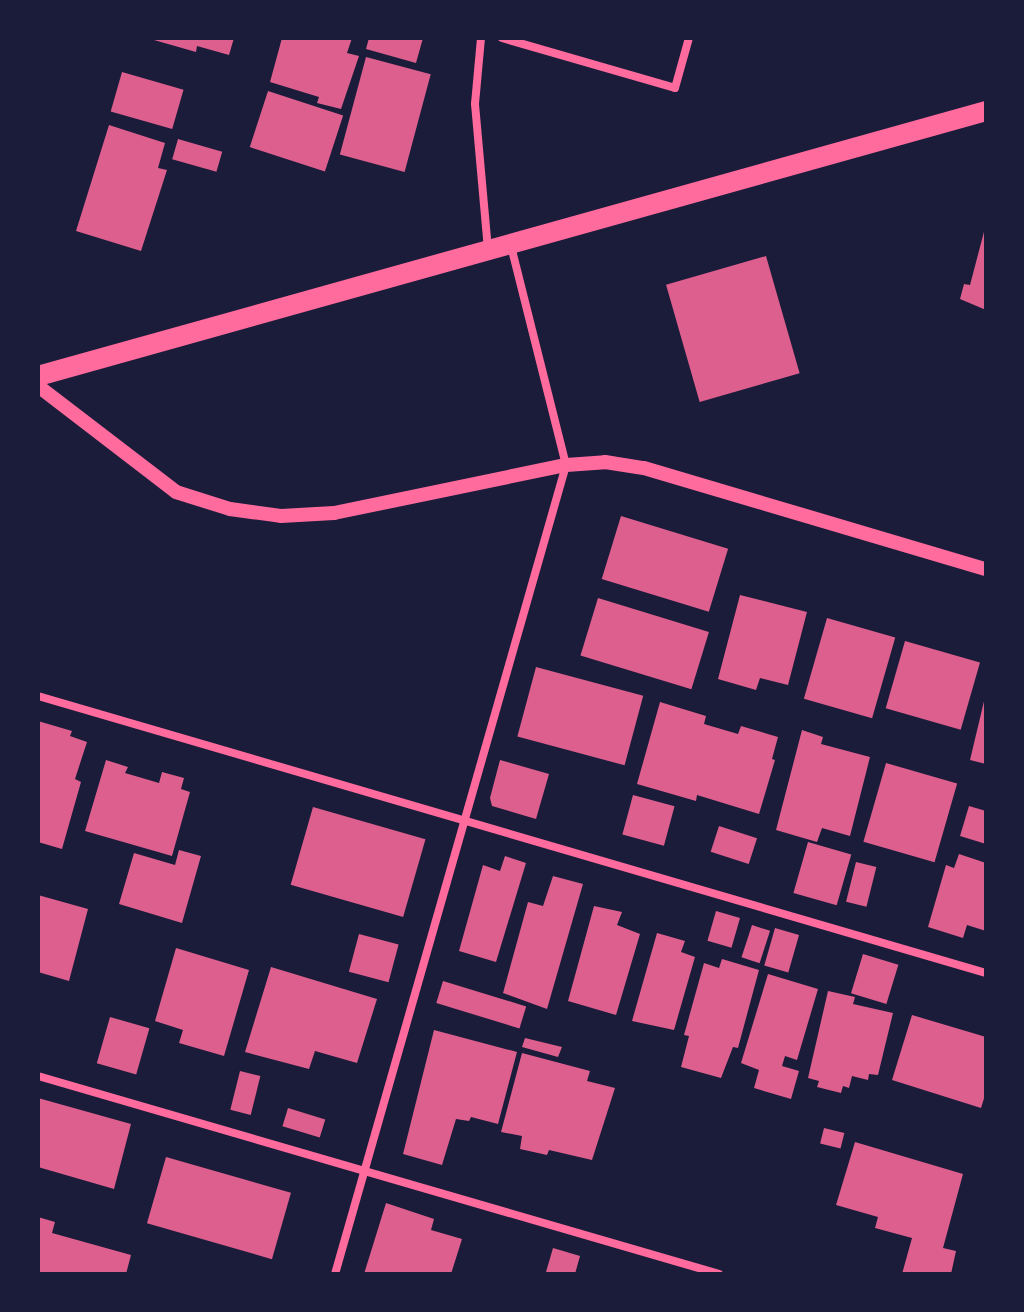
<!DOCTYPE html>
<html>
<head>
<meta charset="utf-8">
<style>
	body { margin:0 }
	#map { position:relative; width:1024px; height:1312px; overflow:hidden; background:#1b1b3a; font-family:"Titillium Web",sans-serif }
	div>[style] { position:absolute }
	.building>* { inset:0; background:#dd5f8e; transform-origin:0 0 }
	.minor>* { height:8px; margin:-4px; padding:0 4px; transform-origin:4px; border-radius:4px; background:#ff6b9d }
	.tertiary>* { height:14px; margin:-7px; padding:0 7px; transform-origin:7px; border-radius:7px; background:#ff6b9d }
	.primary>* { height:20px; margin:-10px; padding:0 10px; transform-origin:10px; border-radius:10px; background:#ff6b9d }
	span { translate:-50% -50%; white-space:nowrap; text-align:center; line-height:1.15; -webkit-text-stroke:6px #1b1b3a; paint-order:stroke }
	.frame { position:absolute; inset:0; border:40px solid #1b1b3a; pointer-events:none }
</style>
</head>
<body>
<div id="map">
	<div class="building">
		<i style="clip-path:polygon(147px 38px,234px 38px,229px 55px,197px 46px,196px 52px)"></i>
		<i style="clip-path:polygon(282px 38px,352px 38px,347px 53px,359px 56px,341px 109px,317px 103px,319px 97px,270px 82px)"></i>
		<i style="clip-path:polygon(369px 38px,423px 38px,416px 63px,366px 49px)"></i>
		<i style="left:366px;top:57px;width:67px;height:101px;rotate:15deg"></i>
		<i style="left:122px;top:72px;width:64px;height:41px;rotate:16deg"></i>
		<i style="left:268px;top:91px;width:79px;height:59px;rotate:18deg"></i>
		<i style="clip-path:polygon(109px 125px,165px 143px,158px 168px,167px 170px,141px 251px,76px 231px)"></i>
		<i style="left:178px;top:139px;width:46px;height:21px;rotate:16deg"></i>
		<i style="clip-path:polygon(985px 228px,986px 229px,986px 310px,960px 299px,964px 284px,970px 285px)"></i>
		<i style="left:766px;top:256px;width:122px;height:104px;rotate:74deg"></i>
		<i style="left:621px;top:516px;width:112px;height:66px;rotate:17deg"></i>
		<i style="clip-path:polygon(740px 595px,807px 612px,788px 685px,760px 678px,756px 690px,718px 679px)"></i>
		<i style="left:598px;top:598px;width:116px;height:60px;rotate:17deg"></i>
		<i style="left:827px;top:618px;width:71px;height:84px;rotate:16deg"></i>
		<i style="left:905px;top:641px;width:78px;height:70px;rotate:16deg"></i>
		<i style="left:536px;top:667px;width:111px;height:72px;rotate:15deg"></i>
		<i style="clip-path:polygon(985px 697px,986px 697px,986px 764px,970px 760px)"></i>
		<i style="clip-path:polygon(660px 702px,706px 716px,704px 724px,738px 734px,741px 726px,778px 737px,772px 759px,775px 760px,759px 814px,697px 795px,696px 801px,637px 784px)"></i>
		<i style="clip-path:polygon(38px 721px,72px 731px,70px 736px,87px 742px,75px 779px,81px 782px,62px 849px,38px 842px)"></i>
		<i style="clip-path:polygon(802px 730px,823px 737px,821px 744px,870px 757px,850px 836px,822px 828px,817px 842px,776px 830px)"></i>
		<i style="clip-path:polygon(106px 760px,128px 767px,125px 773px,159px 783px,162px 772px,184px 778px,181px 789px,190px 792px,172px 856px,85px 831px)"></i>
		<i style="clip-path:polygon(500px 760px,549px 774px,536px 819px,492px 806px,490px 798px)"></i>
		<i style="left:886px;top:763px;width:74px;height:82px;rotate:16deg"></i>
		<i style="left:633px;top:795px;width:43px;height:41px;rotate:15deg"></i>
		<i style="clip-path:polygon(969px 806px,986px 811px,986px 844px,960px 836px)"></i>
		<i style="left:313px;top:807px;width:117px;height:81px;rotate:16deg"></i>
		<i style="left:719px;top:826px;width:40px;height:27px;rotate:18deg"></i>
		<i style="left:808px;top:842px;width:45px;height:53px;rotate:16deg"></i>
		<i style="clip-path:polygon(179px 850px,201px 856px,182px 923px,119px 904px,134px 853px,175px 865px)"></i>
		<i style="clip-path:polygon(959px 854px,986px 863px,986px 931px,967px 925px,963px 938px,928px 927px,946px 865px,954px 868px)"></i>
		<i style="clip-path:polygon(505px 856px,526px 863px,496px 962px,459px 951px,483px 865px,500px 871px)"></i>
		<i style="left:856px;top:862px;width:21px;height:41px;rotate:14deg"></i>
		<i style="clip-path:polygon(553px 876px,583px 884px,547px 1009px,503px 993px,528px 902px,543px 906px)"></i>
		<i style="clip-path:polygon(38px 895px,88px 909px,69px 981px,38px 972px)"></i>
		<i style="clip-path:polygon(594px 906px,622px 912px,617px 925px,640px 934px,616px 1015px,568px 1001px)"></i>
		<i style="left:716px;top:911px;width:25px;height:31px;rotate:16deg"></i>
		<i style="left:752px;top:925px;width:19px;height:34px;rotate:18deg"></i>
		<i style="left:775px;top:928px;width:25px;height:39px;rotate:16deg"></i>
		<i style="clip-path:polygon(657px 933px,685px 941px,681px 952px,695px 957px,674px 1030px,632px 1021px)"></i>
		<i style="left:359px;top:934px;width:41px;height:39px;rotate:15deg"></i>
		<i style="clip-path:polygon(176px 948px,249px 970px,224px 1056px,179px 1043px,183px 1030px,155px 1021px)"></i>
		<i style="left:863px;top:954px;width:37px;height:41px;rotate:17deg"></i>
		<i style="clip-path:polygon(722px 959px,759px 970px,738px 1048px,733px 1047px,721px 1078px,681px 1067px,689px 1036px,684px 1035px,704px 963px,719px 968px)"></i>
		<i style="clip-path:polygon(271px 967px,377px 999px,357px 1063px,315px 1051px,309px 1069px,245px 1052px)"></i>
		<i style="clip-path:polygon(768px 974px,818px 989px,797px 1060px,785px 1056px,782px 1066px,799px 1071px,791px 1099px,754px 1088px,759px 1070px,741px 1063px)"></i>
		<i style="left:443px;top:981px;width:87px;height:23px;rotate:17deg"></i>
		<i style="clip-path:polygon(828px 991px,855px 997px,853px 1004px,893px 1013px,878px 1075px,869px 1074px,868px 1080px,852px 1076px,849px 1088px,843px 1086px,841px 1093px,817px 1087px,819px 1081px,808px 1078px)"></i>
		<i style="clip-path:polygon(912px 1015px,986px 1037px,986px 1092px,981px 1108px,892px 1080px)"></i>
		<i style="left:110px;top:1017px;width:41px;height:48px;rotate:16deg"></i>
		<i style="clip-path:polygon(434px 1030px,517px 1052px,498px 1124px,471px 1117px,469px 1121px,456px 1119px,442px 1165px,403px 1154px)"></i>
		<i style="clip-path:polygon(525px 1038px,562px 1047px,558px 1057px,522px 1047px)"></i>
		<i style="clip-path:polygon(522px 1053px,590px 1071px,587px 1081px,615px 1088px,592px 1160px,549px 1150px,547px 1155px,520px 1149px,522px 1136px,501px 1132px)"></i>
		<i style="left:240px;top:1071px;width:21px;height:40px;rotate:14deg"></i>
		<i style="clip-path:polygon(38px 1098px,131px 1124px,114px 1189px,38px 1167px)"></i>
		<i style="left:288px;top:1108px;width:39px;height:19px;rotate:17deg"></i>
		<i style="left:824px;top:1128px;width:21px;height:16px;rotate:14deg"></i>
		<i style="clip-path:polygon(855px 1142px,963px 1174px,943px 1248px,956px 1251px,951px 1274px,902px 1274px,912px 1238px,875px 1228px,878px 1217px,836px 1205px)"></i>
		<i style="left:166px;top:1157px;width:130px;height:69px;rotate:16deg"></i>
		<i style="clip-path:polygon(386px 1203px,434px 1219px,431px 1230px,462px 1239px,451px 1274px,364px 1274px)"></i>
		<i style="clip-path:polygon(38px 1217px,55px 1222px,52px 1233px,131px 1255px,126px 1274px,38px 1274px)"></i>
		<i style="clip-path:polygon(553px 1248px,580px 1256px,575px 1274px,546px 1272px)"></i>
	</div>
	<div class="minor">
		<i style="left:481px;top:38px;width:66px;rotate:95.2deg"></i>
		<i style="left:475px;top:104px;width:147px;rotate:84.9deg"></i>
		<i style="left:502px;top:38px;width:180px;rotate:16.1deg"></i>
		<i style="left:675px;top:88px;width:52px;rotate:-74.4deg"></i>
		<i style="left:38px;top:696px;width:988px;rotate:16.29deg"></i>
		<i style="left:38px;top:1076px;width:709px;rotate:16.21deg"></i>
		<i style="left:335px;top:1274px;width:841px;rotate:-74.06deg"></i>
		<i style="left:566px;top:465px;width:226px;rotate:-104.1deg"></i>
	</div>
	<div class="tertiary">
		<i style="left:38px;top:386px;width:174px;rotate:37.5deg"></i>
		<i style="left:176px;top:492px;width:57px;rotate:17.5deg"></i>
		<i style="left:230px;top:509px;width:51px;rotate:7.8deg"></i>
		<i style="left:281px;top:516px;width:53px;rotate:-3.2deg"></i>
		<i style="left:334px;top:513px;width:237px;rotate:-11.7deg"></i>
		<i style="left:566px;top:465px;width:39px;rotate:-4deg"></i>
		<i style="left:605px;top:462px;width:39px;rotate:9deg"></i>
		<i style="left:644px;top:468px;width:357px;rotate:16.5deg"></i>
	</div>
	<div class="primary">
		<i style="left:38px;top:376px;width:984px;rotate:-15.62deg"></i>
	</div>
	<div class="frame"></div>
</div>
</body>
</html>
